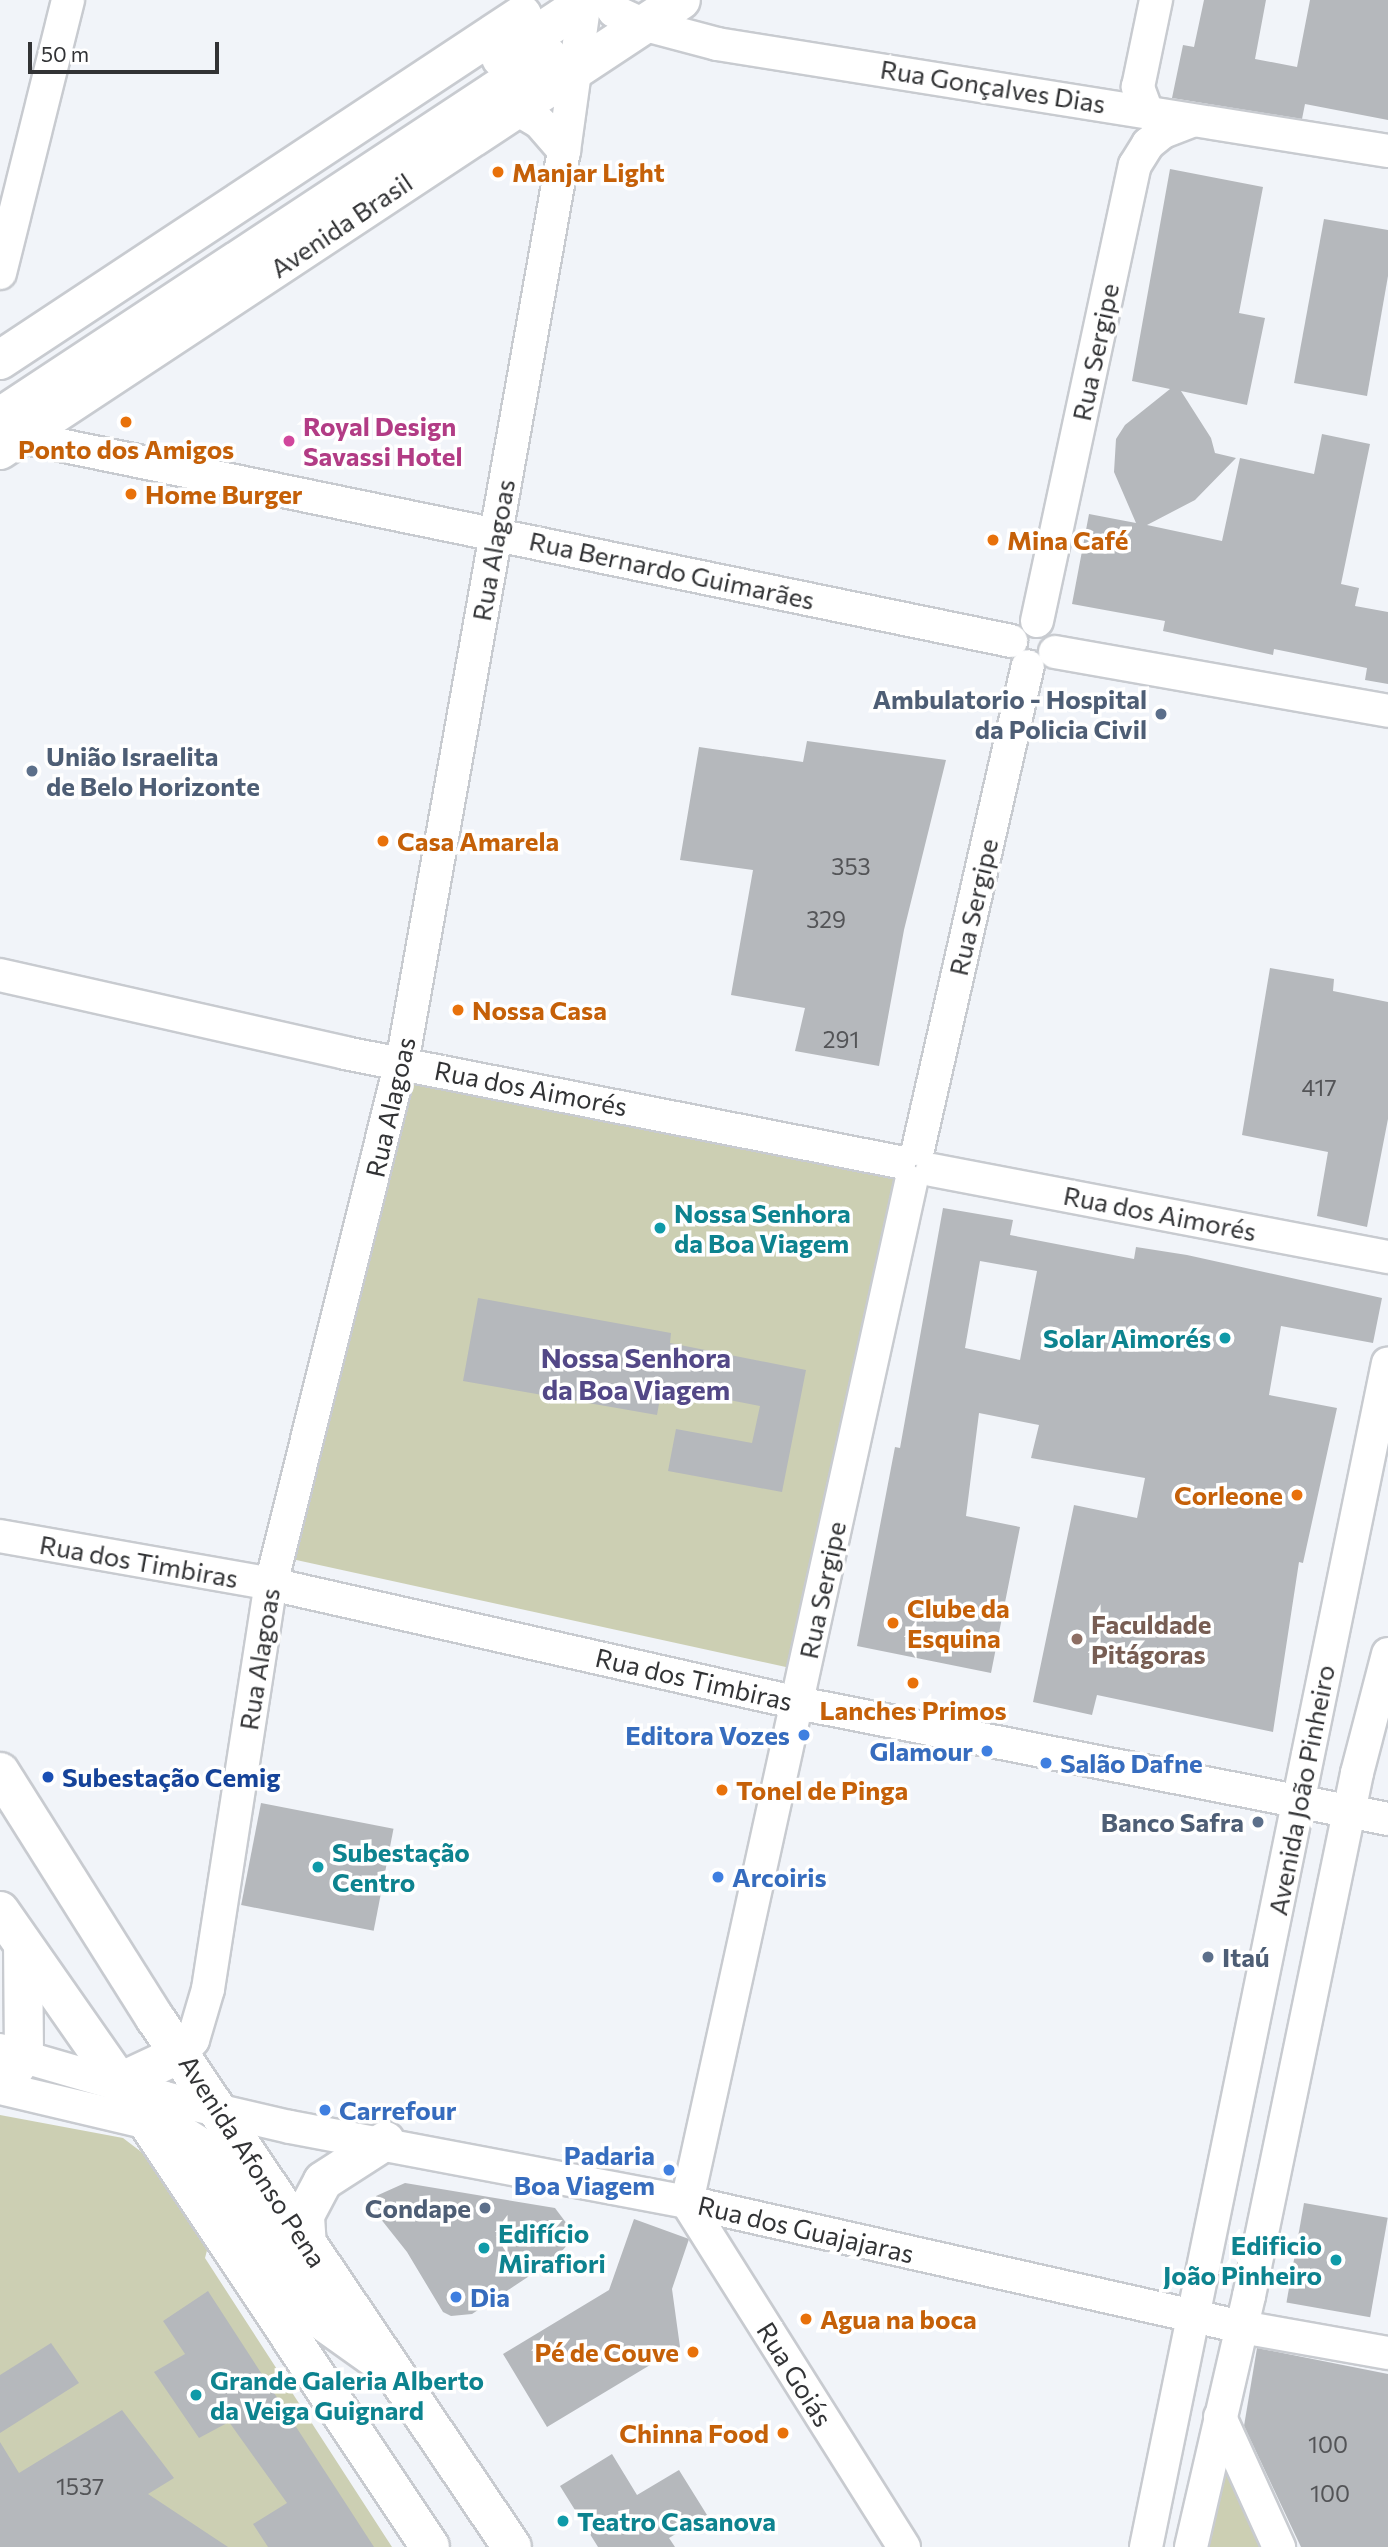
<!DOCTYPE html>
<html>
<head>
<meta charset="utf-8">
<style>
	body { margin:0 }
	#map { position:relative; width:1388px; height:2547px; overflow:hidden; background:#f1f4f9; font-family:Commissioner,sans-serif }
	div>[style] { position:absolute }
	.green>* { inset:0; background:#cccfb3 }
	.building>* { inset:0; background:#b5b8bc; transform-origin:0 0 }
	.roads { filter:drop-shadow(2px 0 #c8cbd0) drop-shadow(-2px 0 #c8cbd0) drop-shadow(0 2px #c8cbd0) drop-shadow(0 -2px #c8cbd0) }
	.minor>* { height:32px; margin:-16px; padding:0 16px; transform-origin:16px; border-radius:16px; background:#fff }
	.major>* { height:38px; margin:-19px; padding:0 19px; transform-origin:19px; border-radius:19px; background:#fff }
	.dots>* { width:19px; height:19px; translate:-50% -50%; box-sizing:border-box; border:4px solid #fff; border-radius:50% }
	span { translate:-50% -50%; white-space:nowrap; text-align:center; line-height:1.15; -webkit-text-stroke:7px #fff; paint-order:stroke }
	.number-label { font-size:23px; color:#535457 }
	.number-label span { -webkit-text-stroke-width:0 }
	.street-label { font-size:26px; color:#323335 }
	.food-label { font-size:26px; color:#c56008; font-weight:700 }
	.left { translate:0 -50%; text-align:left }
	.right { translate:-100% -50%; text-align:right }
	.hotel-label { font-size:26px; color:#b23c85; font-weight:700 }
	.service-label { font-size:26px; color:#4e5e75; font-weight:700 }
	.culture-label { font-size:26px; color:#0d838f; font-weight:700 }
	.education-label { font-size:26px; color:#785e54; font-weight:700 }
	.shop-label { font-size:26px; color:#366cbe; font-weight:700 }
	.transit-label { font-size:26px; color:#164399; font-weight:700 }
	.neighbourhood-label { font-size:28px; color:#534887; font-weight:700 }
	.scale { position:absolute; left:28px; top:42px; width:191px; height:32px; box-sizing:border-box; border:4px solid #323335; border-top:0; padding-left:9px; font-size:21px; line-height:24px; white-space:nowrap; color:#323335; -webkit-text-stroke:5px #fff; paint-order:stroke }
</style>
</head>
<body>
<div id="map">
	<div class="green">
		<i style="clip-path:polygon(426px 1072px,899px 1172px,804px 1671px,278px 1556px,389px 1079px)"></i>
		<i style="clip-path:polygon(0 2115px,123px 2138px,161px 2167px,210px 2239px,205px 2258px,392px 2547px,0 2547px)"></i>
		<i style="clip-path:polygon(1223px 2405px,1289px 2547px,1192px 2547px)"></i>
	</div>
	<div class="building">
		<i style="clip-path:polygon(1204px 0,1266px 0,1255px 59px,1297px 67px,1310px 0,1388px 0,1388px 120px,1305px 104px,1302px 119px,1172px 98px,1183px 45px,1194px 47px)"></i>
		<i style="clip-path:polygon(1170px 169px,1263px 187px,1239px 313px,1265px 318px,1247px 405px,1181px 391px,1211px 438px,1215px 453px,1236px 458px,1195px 500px,1147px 525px,1222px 541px,1240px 458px,1314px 474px,1322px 434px,1370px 444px,1341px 584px,1359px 588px,1355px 606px,1388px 612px,1388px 684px,1365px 680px,1367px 668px,1274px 649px,1273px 655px,1163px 631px,1165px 621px,1072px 604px,1089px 514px,1136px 523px,1114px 472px,1116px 439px,1125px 425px,1170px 389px,1132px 381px)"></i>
		<i style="clip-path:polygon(1324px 219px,1388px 230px,1388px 276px,1367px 396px,1294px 383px)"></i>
		<i style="clip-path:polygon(807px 741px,946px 760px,904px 930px,879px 1066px,795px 1051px,805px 1008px,731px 995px,753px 870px,680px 860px,699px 747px,803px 762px)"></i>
		<i style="clip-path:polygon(1270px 968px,1334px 979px,1333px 991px,1388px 1002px,1388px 1119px,1367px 1227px,1317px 1216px,1328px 1152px,1242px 1135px)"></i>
		<i style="clip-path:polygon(evenodd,943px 1208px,1013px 1220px,1010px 1235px,1134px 1259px,1136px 1247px,1187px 1255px,1382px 1298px,1373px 1343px,1281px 1326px,1269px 1395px,1337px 1408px,1303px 1563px,1299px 1562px,1273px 1732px,1097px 1695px,1092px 1715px,1033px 1702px,1074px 1505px,1137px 1518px,1145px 1478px,1031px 1458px,1039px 1425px,979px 1413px,966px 1516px,1020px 1527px,991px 1673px,857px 1646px,895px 1447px,900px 1448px,943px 1208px,980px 1261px,1037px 1271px,1020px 1360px,965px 1348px,980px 1261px)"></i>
		<i style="clip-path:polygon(478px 1298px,671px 1333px,670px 1343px,806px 1370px,782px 1492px,668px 1471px,676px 1429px,752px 1443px,760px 1406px,662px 1387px,657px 1415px,463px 1381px)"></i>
		<i style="left:261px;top:1803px;width:135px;height:104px;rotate:11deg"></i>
		<i style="clip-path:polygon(405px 2183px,555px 2208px,567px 2224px,568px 2244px,555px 2259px,472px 2314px,451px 2316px,443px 2312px,407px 2252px,380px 2218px,376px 2196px)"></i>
		<i style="left:1304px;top:2203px;width:85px;height:101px;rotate:10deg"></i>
		<i style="clip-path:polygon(634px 2219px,689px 2239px,672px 2289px,680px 2347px,547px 2427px,503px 2354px,609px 2290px)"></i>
		<i style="clip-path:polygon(208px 2291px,374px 2547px,268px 2547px,253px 2524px,287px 2503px,229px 2422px,199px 2438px,154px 2372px,185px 2354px,163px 2321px)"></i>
		<i style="clip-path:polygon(51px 2343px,79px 2383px,0 2433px,0 2375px)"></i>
		<i style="clip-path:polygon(1257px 2348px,1388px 2374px,1388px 2547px,1301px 2547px,1244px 2426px)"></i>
		<i style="clip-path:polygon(122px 2410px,174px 2478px,148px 2494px,228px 2547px,0 2547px,0 2442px,19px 2473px)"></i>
		<i style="clip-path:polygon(612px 2454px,637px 2495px,679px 2470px,707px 2515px,669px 2538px,675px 2547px,598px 2547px,560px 2486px)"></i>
	</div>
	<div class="roads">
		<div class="minor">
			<i style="left:607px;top:0;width:13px;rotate:58deg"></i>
			<i style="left:614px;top:11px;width:31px;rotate:25deg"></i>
			<i style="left:642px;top:24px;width:78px;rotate:14.9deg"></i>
			<i style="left:717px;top:44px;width:679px;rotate:9.06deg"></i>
			<i style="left:517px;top:109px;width:27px;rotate:31deg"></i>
			<i style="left:540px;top:123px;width:37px;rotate:49deg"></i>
			<i style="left:1147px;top:112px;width:27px;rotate:-110deg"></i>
			<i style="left:1138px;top:87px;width:89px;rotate:-78.3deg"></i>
			<i style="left:0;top:273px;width:281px;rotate:-76deg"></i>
			<i style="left:21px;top:437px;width:1011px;rotate:11.64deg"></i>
			<i style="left:1037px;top:621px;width:466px;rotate:-77.9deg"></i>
			<i style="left:1135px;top:165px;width:25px;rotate:-58deg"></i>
			<i style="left:1148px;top:144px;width:19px;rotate:-39deg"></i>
			<i style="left:1163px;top:132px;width:31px;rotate:-21deg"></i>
			<i style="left:1055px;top:652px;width:338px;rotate:10deg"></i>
			<i style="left:0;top:975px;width:354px;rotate:12.7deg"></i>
			<i style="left:345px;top:1053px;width:565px;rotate:11.13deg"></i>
			<i style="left:918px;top:1149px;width:495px;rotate:-77.2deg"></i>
			<i style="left:932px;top:1170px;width:464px;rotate:10.8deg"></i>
			<i style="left:0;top:1536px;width:275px;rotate:10deg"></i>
			<i style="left:271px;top:1584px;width:540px;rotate:12.72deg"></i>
			<i style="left:798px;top:1703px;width:601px;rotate:11.12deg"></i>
			<i style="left:0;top:2050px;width:172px;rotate:16.2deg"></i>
			<i style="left:165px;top:2098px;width:128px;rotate:13.1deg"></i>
			<i style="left:290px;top:2127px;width:404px;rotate:10.7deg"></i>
			<i style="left:687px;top:2202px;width:569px;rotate:12.69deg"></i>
			<i style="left:1242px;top:2327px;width:148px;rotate:10.1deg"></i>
			<i style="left:182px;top:2053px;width:17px;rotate:-50deg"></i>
			<i style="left:193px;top:2040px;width:53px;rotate:-73.6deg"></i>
			<i style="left:208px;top:1989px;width:410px;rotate:-81.2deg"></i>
			<i style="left:271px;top:1584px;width:554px;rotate:-76.01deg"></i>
			<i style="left:405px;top:1046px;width:909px;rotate:-79.93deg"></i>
			<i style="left:564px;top:151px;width:152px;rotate:-82.1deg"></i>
			<i style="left:0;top:2088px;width:152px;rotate:13.3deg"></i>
			<i style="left:1220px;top:2417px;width:143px;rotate:65.6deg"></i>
			<i style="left:904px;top:2547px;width:408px;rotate:-122.2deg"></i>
			<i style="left:687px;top:2202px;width:1044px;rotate:-77.61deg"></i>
			<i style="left:1146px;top:2547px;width:1208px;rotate:-78.45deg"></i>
			<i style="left:1191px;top:2547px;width:258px;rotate:-77deg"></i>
			<i style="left:1249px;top:2296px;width:534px;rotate:-78.33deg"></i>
			<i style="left:1357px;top:1773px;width:123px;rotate:-75.4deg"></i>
		</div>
		<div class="major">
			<i style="left:501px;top:58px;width:105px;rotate:-33.4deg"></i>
			<i style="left:0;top:360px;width:626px;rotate:-33.46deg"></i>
			<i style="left:0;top:417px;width:656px;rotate:-33.38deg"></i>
			<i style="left:0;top:450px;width:816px;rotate:-33.46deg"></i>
			<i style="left:0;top:1772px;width:291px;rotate:57.8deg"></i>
			<i style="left:155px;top:2018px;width:638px;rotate:55.99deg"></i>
			<i style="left:0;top:1911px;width:259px;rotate:55.1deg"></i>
			<i style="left:148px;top:2123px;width:509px;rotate:56.37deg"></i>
			<i style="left:0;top:2079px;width:11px;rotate:-22deg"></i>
			<i style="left:10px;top:2075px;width:24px;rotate:-55deg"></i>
			<i style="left:24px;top:2055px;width:109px;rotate:-90.5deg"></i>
			<i style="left:118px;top:2083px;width:71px;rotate:-25.1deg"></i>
			<i style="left:148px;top:2123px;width:28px;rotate:17deg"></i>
			<i style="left:175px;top:2131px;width:41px;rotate:32.2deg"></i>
			<i style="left:210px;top:2153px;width:199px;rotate:56.5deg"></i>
			<i style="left:320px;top:2319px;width:69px;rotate:35.5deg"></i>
			<i style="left:307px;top:2246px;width:31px;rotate:-94deg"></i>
			<i style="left:305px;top:2215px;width:38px;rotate:-62deg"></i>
			<i style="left:323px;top:2181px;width:74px;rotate:-32.8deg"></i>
		</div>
	</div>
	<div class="dots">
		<i style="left:498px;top:172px;background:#e8710a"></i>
		<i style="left:126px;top:422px;background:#e8710a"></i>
		<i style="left:289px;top:441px;background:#d1479c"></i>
		<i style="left:131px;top:494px;background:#e8710a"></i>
		<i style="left:993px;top:540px;background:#e8710a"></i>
		<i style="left:1161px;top:714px;background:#5c6f8a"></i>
		<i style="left:32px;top:771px;background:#5c6f8a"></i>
		<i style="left:383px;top:841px;background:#e8710a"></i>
		<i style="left:458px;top:1010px;background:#e8710a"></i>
		<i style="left:660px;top:1228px;background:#0f9aa8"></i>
		<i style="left:1225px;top:1338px;background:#0f9aa8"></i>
		<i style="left:1297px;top:1495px;background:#e8710a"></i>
		<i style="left:893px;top:1623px;background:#e8710a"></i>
		<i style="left:1077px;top:1639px;background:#8d6e63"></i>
		<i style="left:913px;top:1683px;background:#e8710a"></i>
		<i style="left:804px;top:1735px;background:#3f7fe0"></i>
		<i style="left:987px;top:1751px;background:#3f7fe0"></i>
		<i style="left:1046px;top:1763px;background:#3f7fe0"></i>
		<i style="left:48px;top:1777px;background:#1a4fb4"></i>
		<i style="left:722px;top:1790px;background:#e8710a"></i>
		<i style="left:1258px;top:1822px;background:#5c6f8a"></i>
		<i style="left:318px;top:1867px;background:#0f9aa8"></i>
		<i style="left:718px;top:1877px;background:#3f7fe0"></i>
		<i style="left:1208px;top:1957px;background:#5c6f8a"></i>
		<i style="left:325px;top:2110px;background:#3f7fe0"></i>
		<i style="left:669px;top:2170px;background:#3f7fe0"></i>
		<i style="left:485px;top:2208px;background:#5c6f8a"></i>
		<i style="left:484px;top:2248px;background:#0f9aa8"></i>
		<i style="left:1336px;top:2260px;background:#0f9aa8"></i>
		<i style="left:456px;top:2297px;background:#3f7fe0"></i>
		<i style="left:806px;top:2319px;background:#e8710a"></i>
		<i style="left:693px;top:2352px;background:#e8710a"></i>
		<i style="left:196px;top:2395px;background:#0f9aa8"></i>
		<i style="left:783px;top:2433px;background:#e8710a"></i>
		<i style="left:563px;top:2521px;background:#0f9aa8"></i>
	</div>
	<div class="number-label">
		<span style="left:851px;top:866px">353</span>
		<span style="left:826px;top:919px">329</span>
		<span style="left:841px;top:1039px">291</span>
		<span style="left:1319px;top:1087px">417</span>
		<span style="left:1328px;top:2444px">100</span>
		<span style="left:80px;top:2486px">1537</span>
		<span style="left:1330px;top:2493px">100</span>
	</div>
	<div class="street-label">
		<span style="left:993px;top:86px;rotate:9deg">Rua Gonçalves Dias</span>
		<span style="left:341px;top:225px;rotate:-34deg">Avenida Brasil</span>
		<span style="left:1095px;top:352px;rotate:-78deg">Rua Sergipe</span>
		<span style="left:493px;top:550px;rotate:-80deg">Rua Alagoas</span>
		<span style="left:672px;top:570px;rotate:12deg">Rua Bernardo Guimarães</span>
		<span style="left:973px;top:907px;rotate:-77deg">Rua Sergipe</span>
		<span style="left:531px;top:1088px;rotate:11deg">Rua dos Aimorés</span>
		<span style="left:390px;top:1107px;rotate:-77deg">Rua Alagoas</span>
		<span style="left:1160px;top:1213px;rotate:11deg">Rua dos Aimorés</span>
		<span style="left:139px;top:1561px;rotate:10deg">Rua dos Timbiras</span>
		<span style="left:822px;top:1590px;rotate:-78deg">Rua Sergipe</span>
		<span style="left:259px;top:1659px;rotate:-81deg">Rua Alagoas</span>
		<span style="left:694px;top:1679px;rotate:13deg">Rua dos Timbiras</span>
		<span style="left:1301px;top:1790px;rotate:-79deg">Avenida João Pinheiro</span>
		<span style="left:253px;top:2161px;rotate:57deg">Avenida Afonso Pena</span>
		<span style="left:806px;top:2229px;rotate:13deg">Rua dos Guajajaras</span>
		<span style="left:795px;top:2374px;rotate:58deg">Rua Goiás</span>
	</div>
	<div class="food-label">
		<span class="left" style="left:512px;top:172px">Manjar Light</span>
		<span style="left:126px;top:449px">Ponto dos Amigos</span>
		<span class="left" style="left:145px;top:494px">Home Burger</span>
		<span class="left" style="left:1007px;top:540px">Mina Café</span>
		<span class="left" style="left:397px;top:841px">Casa Amarela</span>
		<span class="left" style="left:472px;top:1010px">Nossa Casa</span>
		<span class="right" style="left:1283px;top:1495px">Corleone</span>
		<span class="left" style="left:907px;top:1623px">Clube da<br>Esquina</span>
		<span style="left:913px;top:1710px">Lanches Primos</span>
		<span class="left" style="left:736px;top:1790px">Tonel de Pinga</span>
		<span class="left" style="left:820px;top:2319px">Agua na boca</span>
		<span class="right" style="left:679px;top:2352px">Pé de Couve</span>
		<span class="right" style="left:769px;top:2433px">Chinna Food</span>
	</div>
	<div class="hotel-label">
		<span class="left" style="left:303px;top:441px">Royal Design<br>Savassi Hotel</span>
	</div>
	<div class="service-label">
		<span class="right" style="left:1147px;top:714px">Ambulatorio - Hospital<br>da Policia Civil</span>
		<span class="left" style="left:46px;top:771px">União Israelita<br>de Belo Horizonte</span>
		<span class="right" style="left:1244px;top:1822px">Banco Safra</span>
		<span class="left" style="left:1222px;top:1957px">Itaú</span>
		<span class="right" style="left:471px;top:2208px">Condape</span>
	</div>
	<div class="culture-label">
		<span class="left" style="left:674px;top:1228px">Nossa Senhora<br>da Boa Viagem</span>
		<span class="right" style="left:1211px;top:1338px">Solar Aimorés</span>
		<span class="left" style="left:332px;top:1867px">Subestação<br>Centro</span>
		<span class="left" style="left:498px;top:2248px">Edifício<br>Mirafiori</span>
		<span class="right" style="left:1322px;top:2260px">Edificio<br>João Pinheiro</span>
		<span class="left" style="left:210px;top:2395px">Grande Galeria Alberto<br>da Veiga Guignard</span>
		<span class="left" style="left:577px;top:2521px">Teatro Casanova</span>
	</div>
	<div class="education-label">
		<span class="left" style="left:1091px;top:1639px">Faculdade<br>Pitágoras</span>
	</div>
	<div class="shop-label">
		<span class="right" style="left:790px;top:1735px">Editora Vozes</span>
		<span class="right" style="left:973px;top:1751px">Glamour</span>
		<span class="left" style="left:1060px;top:1763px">Salão Dafne</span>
		<span class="left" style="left:732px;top:1877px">Arcoiris</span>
		<span class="left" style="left:339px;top:2110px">Carrefour</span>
		<span class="right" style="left:655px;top:2170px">Padaria<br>Boa Viagem</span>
		<span class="left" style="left:470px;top:2297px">Dia</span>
	</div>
	<div class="transit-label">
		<span class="left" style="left:62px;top:1777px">Subestação Cemig</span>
	</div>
	<div class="neighbourhood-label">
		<span style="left:636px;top:1373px">Nossa Senhora<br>da Boa Viagem</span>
	</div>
	<div class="scale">50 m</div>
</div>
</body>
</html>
